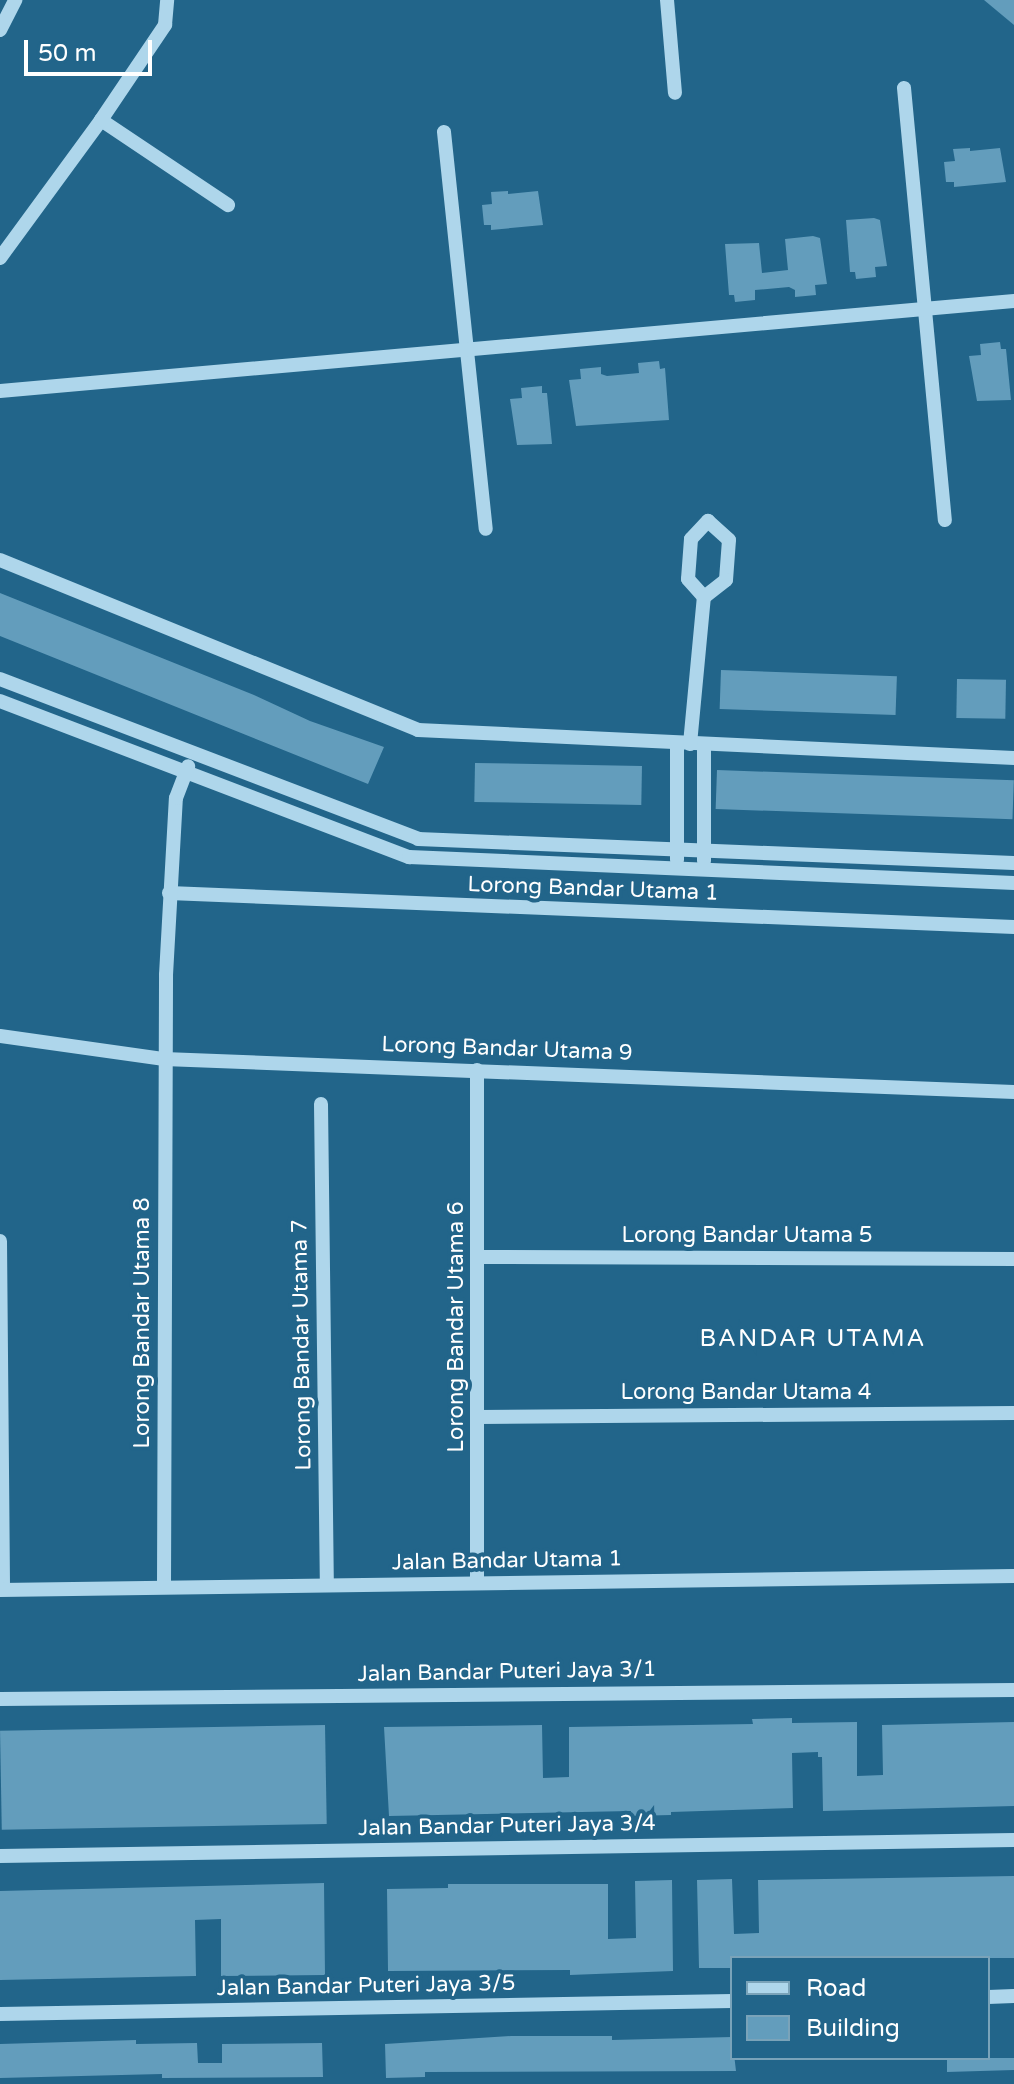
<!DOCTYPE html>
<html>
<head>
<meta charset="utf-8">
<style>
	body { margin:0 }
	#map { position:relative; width:1014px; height:2084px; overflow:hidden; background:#22658a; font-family:"Varela Round",sans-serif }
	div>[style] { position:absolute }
	.building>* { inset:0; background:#639dbc; transform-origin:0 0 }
	.minor>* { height:14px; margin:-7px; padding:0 7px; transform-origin:7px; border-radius:7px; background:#aed6eb }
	span { translate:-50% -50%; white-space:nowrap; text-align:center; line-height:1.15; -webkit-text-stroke:8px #22658a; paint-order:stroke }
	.street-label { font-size:22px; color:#fff }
	.neighbourhood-label { font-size:24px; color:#fff; letter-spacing:2px }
	.legend { position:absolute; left:730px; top:1956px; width:260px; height:104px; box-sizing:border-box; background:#22658a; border:2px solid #7aa3b9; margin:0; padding:10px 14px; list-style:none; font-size:24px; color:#fff }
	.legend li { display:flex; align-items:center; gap:16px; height:40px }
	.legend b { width:40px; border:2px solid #7aa3b9 }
	.scale { position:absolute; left:24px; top:40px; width:128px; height:36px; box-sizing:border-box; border:4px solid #fff; border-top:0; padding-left:10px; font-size:24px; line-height:28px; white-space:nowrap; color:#fff; -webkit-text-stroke:6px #22658a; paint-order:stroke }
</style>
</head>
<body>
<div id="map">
	<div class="building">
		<i style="clip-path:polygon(984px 0,1014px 0,1014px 25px)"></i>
		<i style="clip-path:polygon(970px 148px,970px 151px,1000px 148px,1006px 182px,954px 187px,954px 182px,946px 182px,944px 162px,955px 161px,953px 149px)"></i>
		<i style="clip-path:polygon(508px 191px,508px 194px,538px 191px,543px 225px,491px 230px,491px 225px,484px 225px,482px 205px,492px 204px,491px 192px)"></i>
		<i style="clip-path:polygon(874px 218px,880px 220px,887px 266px,875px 267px,876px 277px,856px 279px,855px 272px,850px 272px,846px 220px)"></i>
		<i style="clip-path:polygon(813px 236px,820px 238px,827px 284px,815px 285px,816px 295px,795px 297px,795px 290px,789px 287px,755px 290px,755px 300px,735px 302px,734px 295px,729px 295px,725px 244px,759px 243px,762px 273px,788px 270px,785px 239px)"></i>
		<i style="clip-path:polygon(1000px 342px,1001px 349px,1006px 349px,1011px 400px,977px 401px,969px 356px,981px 355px,980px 344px)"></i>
		<i style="clip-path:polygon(659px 361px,660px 369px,665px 368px,669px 420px,576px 426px,569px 380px,581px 379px,580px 369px,601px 367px,601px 374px,607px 376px,639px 373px,638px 363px)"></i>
		<i style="clip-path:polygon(542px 386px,542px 393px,547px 393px,552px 444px,517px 445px,510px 399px,522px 398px,521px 388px)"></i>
		<i style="clip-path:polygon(0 593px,254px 695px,310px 721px,384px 747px,368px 784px,0 636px)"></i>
		<i style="left:721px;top:670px;width:176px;height:39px;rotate:2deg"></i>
		<i style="left:957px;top:679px;width:49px;height:39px;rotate:1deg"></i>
		<i style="left:475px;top:763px;width:167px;height:39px;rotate:1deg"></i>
		<i style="left:717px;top:770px;width:297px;height:39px;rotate:2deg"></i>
		<i style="clip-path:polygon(792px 1718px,792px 1723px,857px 1722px,857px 1776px,883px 1775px,882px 1725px,1014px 1722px,1014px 1806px,823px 1811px,822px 1757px,818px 1757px,818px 1752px,792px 1753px,793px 1808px,671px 1812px,671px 1815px,631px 1816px,631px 1811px,389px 1816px,384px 1727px,542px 1725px,543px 1778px,569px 1777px,569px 1727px,753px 1724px,752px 1719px)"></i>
		<i style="left:325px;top:1725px;width:99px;height:325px;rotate:89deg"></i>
		<i style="clip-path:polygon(1014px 1876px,1014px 1958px,732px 1958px,732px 1968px,699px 1968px,697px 1880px,732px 1879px,734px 1934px,759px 1933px,758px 1880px)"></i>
		<i style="clip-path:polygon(672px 1880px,673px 1971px,570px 1975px,570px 1970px,388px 1971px,387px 1889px,448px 1888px,448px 1884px,608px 1884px,608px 1939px,636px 1938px,635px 1881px)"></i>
		<i style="clip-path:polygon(324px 1883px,325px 1975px,221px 1976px,221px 1919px,195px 1920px,196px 1976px,0 1980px,0 1891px)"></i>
		<i style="clip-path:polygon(511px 2036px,612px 2036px,612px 2040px,732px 2037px,736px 2071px,425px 2072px,425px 2077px,386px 2078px,385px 2044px)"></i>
		<i style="clip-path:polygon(136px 2040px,136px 2044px,197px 2043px,198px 2063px,222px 2063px,222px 2044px,322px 2043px,323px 2077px,162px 2078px,162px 2074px,0 2078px,0 2044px)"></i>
		<i style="clip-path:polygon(947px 2058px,1014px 2058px,1014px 2070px,947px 2072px)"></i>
	</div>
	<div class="minor">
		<i style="left:667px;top:0;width:93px;rotate:85.1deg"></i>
		<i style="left:0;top:30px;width:34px;rotate:-63deg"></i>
		<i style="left:904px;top:88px;width:434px;rotate:84.6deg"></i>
		<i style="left:101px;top:120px;width:153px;rotate:33.8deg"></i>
		<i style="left:444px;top:132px;width:399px;rotate:84deg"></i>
		<i style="left:0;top:258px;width:171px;rotate:-53.8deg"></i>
		<i style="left:101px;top:120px;width:115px;rotate:-56deg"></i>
		<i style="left:165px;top:25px;width:25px;rotate:-85deg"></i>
		<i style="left:0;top:391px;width:1018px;rotate:-5.07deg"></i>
		<i style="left:0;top:560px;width:451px;rotate:22.1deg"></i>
		<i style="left:418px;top:730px;width:597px;rotate:2.69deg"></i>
		<i style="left:0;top:679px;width:448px;rotate:20.9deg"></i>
		<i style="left:418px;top:839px;width:596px;rotate:2.31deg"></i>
		<i style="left:0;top:701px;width:438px;rotate:20.9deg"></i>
		<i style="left:409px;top:857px;width:606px;rotate:2.46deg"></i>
		<i style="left:677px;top:744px;width:116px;rotate:90deg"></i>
		<i style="left:690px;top:744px;width:148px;rotate:-84.6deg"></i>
		<i style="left:704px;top:597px;width:24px;rotate:-132deg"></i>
		<i style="left:688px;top:579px;width:40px;rotate:-85.7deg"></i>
		<i style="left:691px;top:539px;width:25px;rotate:-47deg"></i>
		<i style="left:708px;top:521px;width:28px;rotate:42deg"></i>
		<i style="left:729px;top:540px;width:40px;rotate:94.3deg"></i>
		<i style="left:726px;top:580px;width:28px;rotate:142deg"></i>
		<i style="left:704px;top:745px;width:116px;rotate:90deg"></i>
		<i style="left:169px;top:893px;width:846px;rotate:2.3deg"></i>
		<i style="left:0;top:1036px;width:166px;rotate:8deg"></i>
		<i style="left:164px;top:1059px;width:851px;rotate:2.22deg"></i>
		<i style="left:321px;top:1104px;width:481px;rotate:89.3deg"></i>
		<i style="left:0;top:1241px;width:348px;rotate:89.5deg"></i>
		<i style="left:480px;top:1257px;width:534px;rotate:0.21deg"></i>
		<i style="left:479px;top:1417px;width:535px;rotate:-0.43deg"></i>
		<i style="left:477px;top:1583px;width:513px;rotate:-90deg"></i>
		<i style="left:164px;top:1587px;width:612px;rotate:-89.81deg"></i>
		<i style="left:166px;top:975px;width:177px;rotate:-86.8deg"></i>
		<i style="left:176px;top:798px;width:34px;rotate:-69deg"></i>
		<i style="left:0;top:1590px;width:1014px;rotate:-0.79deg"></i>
		<i style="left:0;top:1699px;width:1014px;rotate:-0.51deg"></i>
		<i style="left:0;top:1856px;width:1014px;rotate:-0.9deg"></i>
		<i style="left:988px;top:1997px;width:26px;rotate:-2deg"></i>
		<i style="left:0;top:2014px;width:732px;rotate:-1.02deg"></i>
	</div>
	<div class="street-label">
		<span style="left:593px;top:889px;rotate:2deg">Lorong Bandar Utama 1</span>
		<span style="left:507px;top:1049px;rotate:2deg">Lorong Bandar Utama 9</span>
		<span style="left:747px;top:1236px">Lorong Bandar Utama 5</span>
		<span style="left:143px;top:1323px;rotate:-90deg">Lorong Bandar Utama 8</span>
		<span style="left:457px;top:1327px;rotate:-90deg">Lorong Bandar Utama 6</span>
		<span style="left:302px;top:1345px;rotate:-91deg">Lorong Bandar Utama 7</span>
		<span style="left:746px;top:1393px">Lorong Bandar Utama 4</span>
		<span style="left:507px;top:1561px;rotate:-1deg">Jalan Bandar Utama 1</span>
		<span style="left:507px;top:1672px;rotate:-1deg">Jalan Bandar Puteri Jaya 3/1</span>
		<span style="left:507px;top:1826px;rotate:-1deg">Jalan Bandar Puteri Jaya 3/4</span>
		<span style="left:366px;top:1986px;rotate:-1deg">Jalan Bandar Puteri Jaya 3/5</span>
	</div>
	<div class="neighbourhood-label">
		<span style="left:813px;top:1339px">BANDAR UTAMA</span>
	</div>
	<ul class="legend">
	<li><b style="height:10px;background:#aed6eb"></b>Road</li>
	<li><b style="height:22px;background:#639dbc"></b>Building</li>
	</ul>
	<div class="scale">50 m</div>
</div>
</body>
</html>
